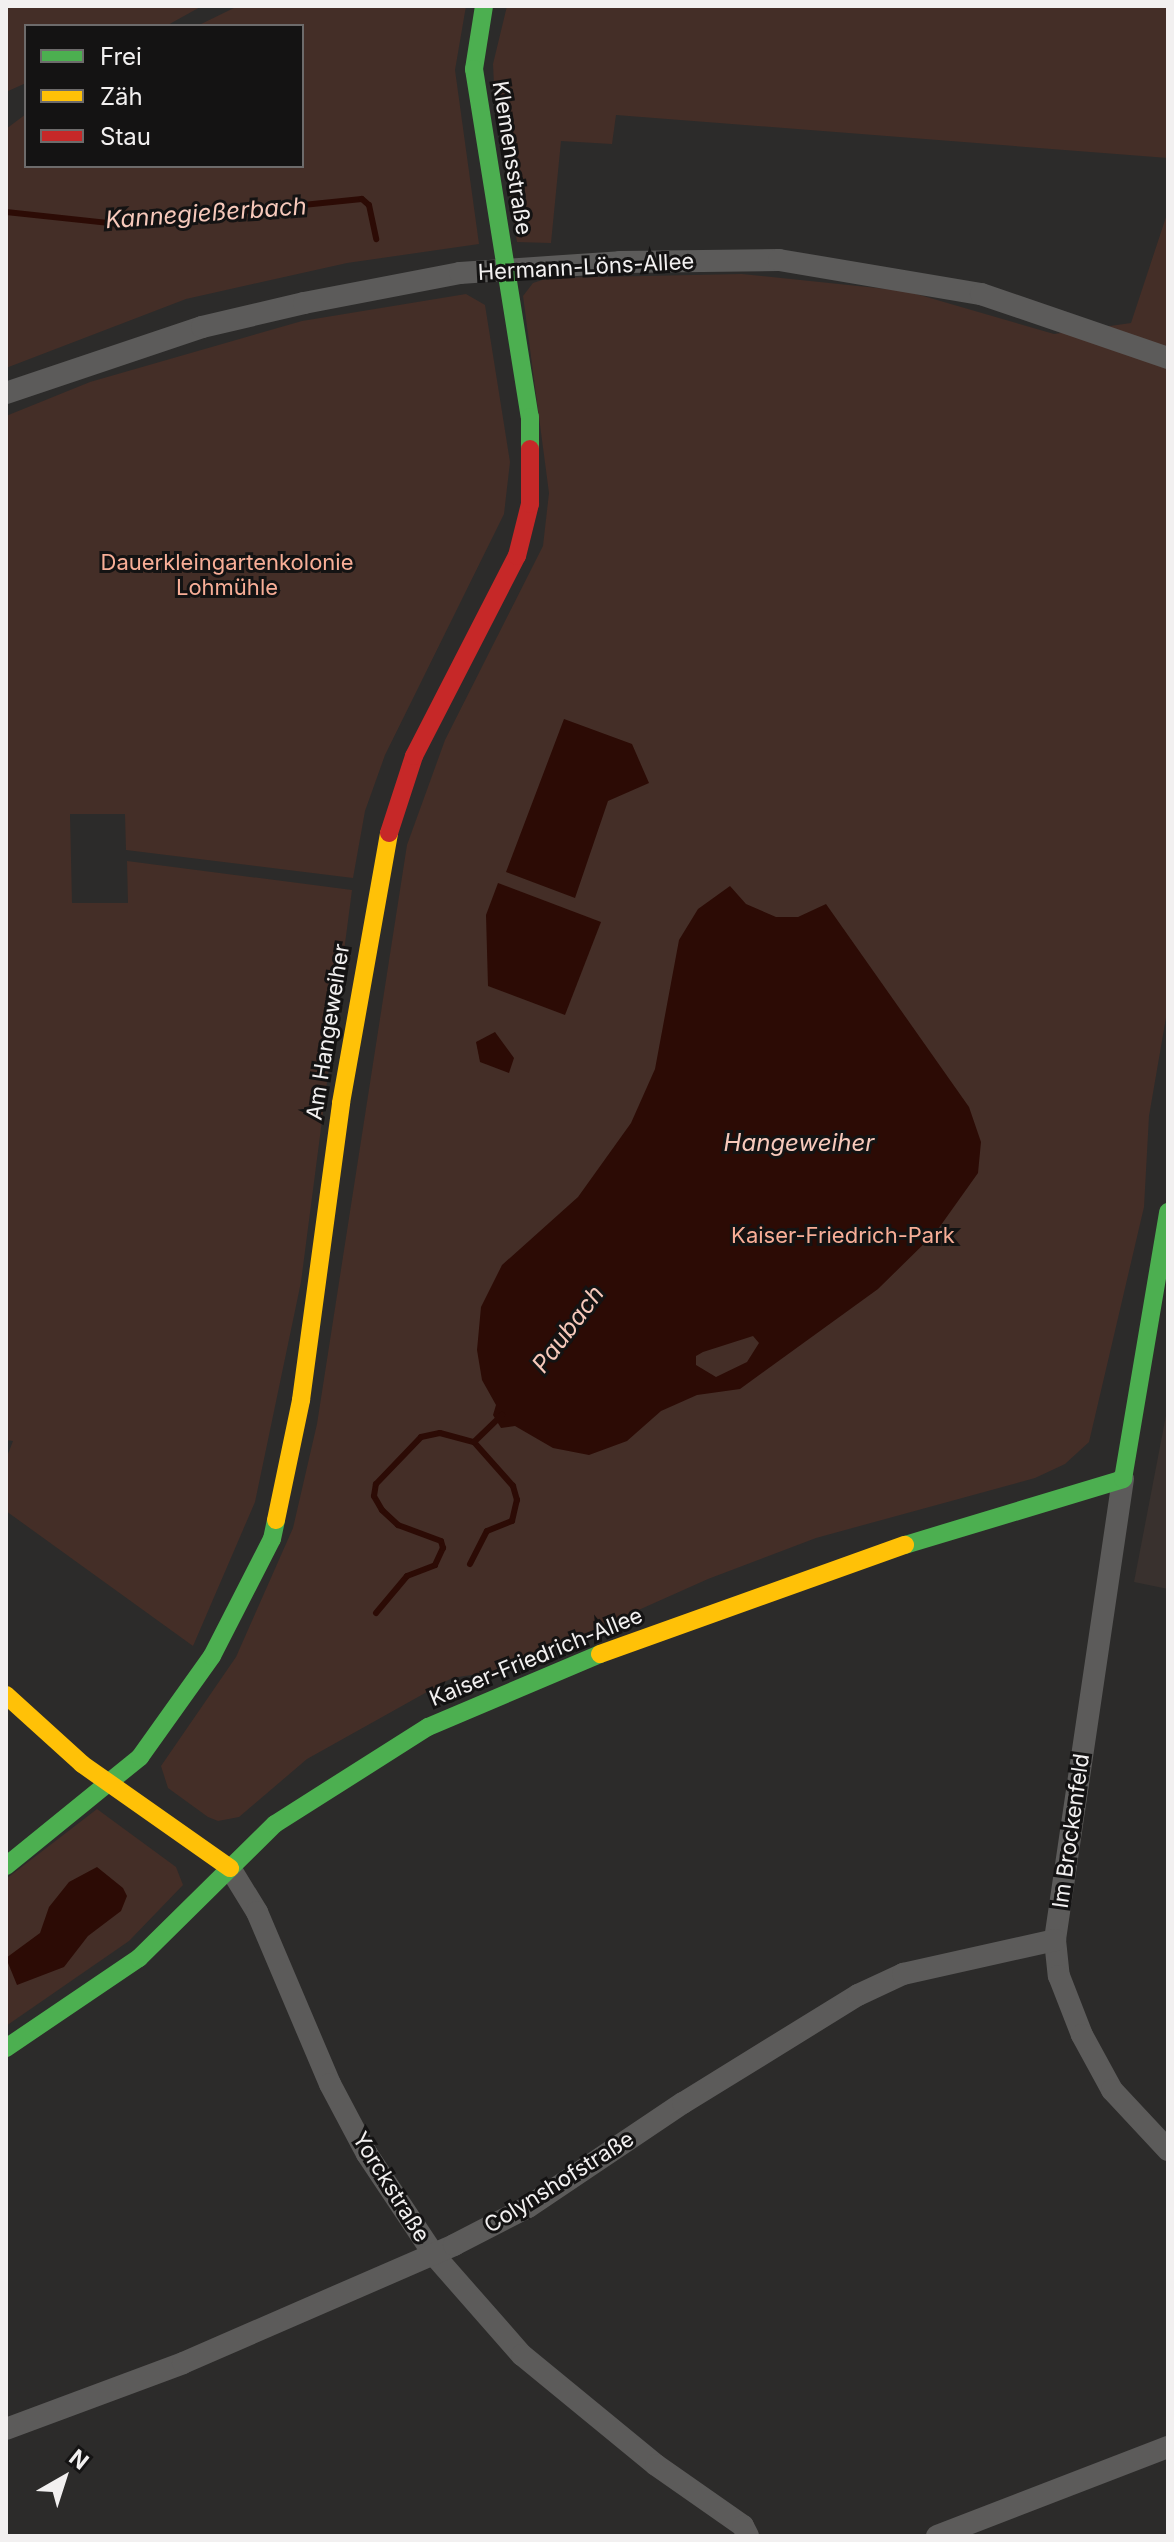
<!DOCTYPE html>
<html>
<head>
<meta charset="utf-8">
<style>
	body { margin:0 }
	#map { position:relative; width:1174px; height:2542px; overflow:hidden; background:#2c2b2a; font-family:Inter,sans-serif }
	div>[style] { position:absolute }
	.built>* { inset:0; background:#39312e }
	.green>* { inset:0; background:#442e27 }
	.water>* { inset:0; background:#2c0b05 }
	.stream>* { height:6px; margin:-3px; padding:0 3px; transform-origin:3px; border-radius:3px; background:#2c0b05 }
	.street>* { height:22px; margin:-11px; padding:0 11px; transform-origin:11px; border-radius:11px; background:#5c5b5a }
	.fast>* { height:18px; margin:-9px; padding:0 9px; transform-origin:9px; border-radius:9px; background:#4caf50 }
	.slow>* { height:18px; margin:-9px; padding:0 9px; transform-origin:9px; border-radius:9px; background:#ffc107 }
	.jam>* { height:18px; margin:-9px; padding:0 9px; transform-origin:9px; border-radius:9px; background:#c62828 }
	span { translate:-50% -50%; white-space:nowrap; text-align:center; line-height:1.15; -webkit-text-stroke:6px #141313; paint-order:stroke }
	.street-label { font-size:22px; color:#f2f0f0 }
	.park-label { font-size:22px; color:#f8ae97 }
	.water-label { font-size:24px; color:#f7c9bb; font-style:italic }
	.frame { position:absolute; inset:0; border:8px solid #f2f0f0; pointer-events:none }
	.legend { position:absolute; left:24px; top:24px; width:280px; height:144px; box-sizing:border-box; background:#141313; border:2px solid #6d6b6b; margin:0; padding:10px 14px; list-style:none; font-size:24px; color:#f2f0f0 }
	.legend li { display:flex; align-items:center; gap:16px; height:40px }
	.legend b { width:40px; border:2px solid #6d6b6b }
	.north { position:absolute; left:24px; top:2438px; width:80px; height:80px; -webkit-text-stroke:6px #141313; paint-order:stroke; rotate:39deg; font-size:22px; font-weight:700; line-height:32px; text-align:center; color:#f2f0f0 }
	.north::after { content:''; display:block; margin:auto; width:28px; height:36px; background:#f2f0f0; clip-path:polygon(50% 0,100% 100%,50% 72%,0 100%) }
</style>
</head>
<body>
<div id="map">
	<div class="built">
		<i style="clip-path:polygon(1168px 1405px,1168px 1589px,1134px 1582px)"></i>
	</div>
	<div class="green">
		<i style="clip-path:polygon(6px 6px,202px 6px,166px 26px,26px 26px,26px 83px,6px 92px)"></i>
		<i style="clip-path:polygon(238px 6px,466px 6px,455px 70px,479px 244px,347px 263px,186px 299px,6px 368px,6px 129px,26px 114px,26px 166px,302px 166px,302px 26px,197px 26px)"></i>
		<i style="clip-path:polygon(507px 6px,1168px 6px,1168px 158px,616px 115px,612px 144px,561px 141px,551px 243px,517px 242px,495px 106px,493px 64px)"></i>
		<i style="clip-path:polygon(1168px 211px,1168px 1006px,1149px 1116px,1144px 1207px,1089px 1442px,1065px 1464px,1035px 1478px,816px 1538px,708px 1579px,504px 1670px,452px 1678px,307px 1759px,239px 1817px,218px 1821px,208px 1817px,168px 1788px,161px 1766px,236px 1657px,293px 1528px,317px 1424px,407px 845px,445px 740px,543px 546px,549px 493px,523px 296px,533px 283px,548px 278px,742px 274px,906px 291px,1054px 334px,1131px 323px)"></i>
		<i style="clip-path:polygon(466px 294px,485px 305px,510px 462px,504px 514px,385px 755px,365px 811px,353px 878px,126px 850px,125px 814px,70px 814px,72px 903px,128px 903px,127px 861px,352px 890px,301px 1282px,255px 1502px,193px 1646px,6px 1511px,6px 1459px,13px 1441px,6px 1440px,6px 416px,90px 382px,302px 321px)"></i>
		<i style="clip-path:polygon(97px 1809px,176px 1867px,183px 1885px,129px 1941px,6px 2026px,6px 1879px)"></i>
	</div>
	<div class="water">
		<i style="clip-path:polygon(564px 719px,632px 744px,649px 783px,608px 801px,575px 898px,506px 872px)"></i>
		<i style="clip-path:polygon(498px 883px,601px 922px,565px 1015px,488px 986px,486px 915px)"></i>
		<i style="clip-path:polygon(evenodd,730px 886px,746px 904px,776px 917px,798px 917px,826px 904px,969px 1107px,981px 1142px,978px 1173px,936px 1232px,878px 1289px,740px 1389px,697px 1395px,661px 1411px,627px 1441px,589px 1455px,553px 1448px,515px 1426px,501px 1428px,493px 1415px,496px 1405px,482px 1380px,477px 1350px,481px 1307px,502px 1265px,578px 1197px,631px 1123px,655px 1069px,679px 940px,698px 909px,730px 886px,753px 1336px,759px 1343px,747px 1362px,716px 1377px,696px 1365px,696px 1356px,703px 1352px,753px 1336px)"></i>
		<i style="clip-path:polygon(495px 1032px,514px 1058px,509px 1073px,480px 1062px,476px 1042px)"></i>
		<i style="clip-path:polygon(97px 1867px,123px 1888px,127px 1896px,121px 1911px,88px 1936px,64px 1967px,17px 1985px,6px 1958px,40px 1933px,49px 1907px,69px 1882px)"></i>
	</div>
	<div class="stream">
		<i style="left:6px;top:212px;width:114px;rotate:6.1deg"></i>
		<i style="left:119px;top:224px;width:244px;rotate:-5.9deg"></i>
		<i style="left:362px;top:199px;width:9px;rotate:41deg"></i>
		<i style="left:369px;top:205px;width:35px;rotate:78deg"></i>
		<i style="left:470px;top:1564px;width:37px;rotate:-63deg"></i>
		<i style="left:487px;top:1531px;width:27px;rotate:-22deg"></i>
		<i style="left:512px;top:1521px;width:22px;rotate:-77deg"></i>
		<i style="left:517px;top:1500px;width:15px;rotate:-106deg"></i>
		<i style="left:513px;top:1486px;width:59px;rotate:-131.6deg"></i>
		<i style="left:376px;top:1613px;width:48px;rotate:-50deg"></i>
		<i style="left:407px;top:1576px;width:30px;rotate:-21deg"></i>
		<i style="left:435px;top:1565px;width:19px;rotate:-65deg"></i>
		<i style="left:443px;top:1548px;width:7px;rotate:-106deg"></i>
		<i style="left:441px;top:1541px;width:46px;rotate:-159.6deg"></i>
		<i style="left:398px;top:1525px;width:22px;rotate:-137deg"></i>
		<i style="left:382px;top:1510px;width:16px;rotate:-120deg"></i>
		<i style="left:374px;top:1496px;width:12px;rotate:-81deg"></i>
		<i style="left:376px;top:1484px;width:65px;rotate:-46.2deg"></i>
		<i style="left:421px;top:1437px;width:19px;rotate:-12deg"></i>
		<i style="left:440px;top:1433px;width:35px;rotate:15deg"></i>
		<i style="left:474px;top:1442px;width:39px;rotate:-44deg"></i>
	</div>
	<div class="street">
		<i style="left:6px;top:393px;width:207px;rotate:-18.6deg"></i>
		<i style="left:202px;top:327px;width:105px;rotate:-13.2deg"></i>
		<i style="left:304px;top:303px;width:159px;rotate:-10.9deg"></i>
		<i style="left:460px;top:273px;width:160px;rotate:-3.9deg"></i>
		<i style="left:620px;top:262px;width:159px;rotate:-0.7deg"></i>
		<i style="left:779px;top:260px;width:205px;rotate:9.6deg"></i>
		<i style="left:981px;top:294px;width:198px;rotate:18.9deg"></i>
		<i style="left:1123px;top:1479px;width:466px;rotate:98.4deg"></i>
		<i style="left:1055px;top:1940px;width:36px;rotate:84deg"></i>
		<i style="left:1059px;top:1976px;width:63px;rotate:68.7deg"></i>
		<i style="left:1082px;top:2035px;width:63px;rotate:61.4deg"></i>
		<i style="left:1112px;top:2090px;width:82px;rotate:47deg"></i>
		<i style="left:230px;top:1868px;width:52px;rotate:58.5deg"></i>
		<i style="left:257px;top:1912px;width:187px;rotate:67deg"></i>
		<i style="left:330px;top:2084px;width:79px;rotate:62.1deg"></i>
		<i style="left:367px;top:2154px;width:121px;rotate:56.4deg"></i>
		<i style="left:434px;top:2255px;width:133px;rotate:48.7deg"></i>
		<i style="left:522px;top:2355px;width:173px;rotate:39.4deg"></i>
		<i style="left:656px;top:2465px;width:106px;rotate:35deg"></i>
		<i style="left:743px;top:2526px;width:11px;rotate:63deg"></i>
		<i style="left:6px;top:2429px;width:189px;rotate:-20.4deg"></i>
		<i style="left:183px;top:2363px;width:296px;rotate:-23.5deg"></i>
		<i style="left:454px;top:2245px;width:83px;rotate:-27.2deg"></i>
		<i style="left:528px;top:2207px;width:187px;rotate:-33.9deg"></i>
		<i style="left:683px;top:2103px;width:206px;rotate:-31.7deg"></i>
		<i style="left:858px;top:1995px;width:50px;rotate:-25deg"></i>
		<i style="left:903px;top:1974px;width:156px;rotate:-12.6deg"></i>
		<i style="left:937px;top:2536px;width:248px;rotate:-21.1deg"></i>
	</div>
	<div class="fast">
		<i style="left:484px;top:6px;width:64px;rotate:99deg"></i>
		<i style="left:474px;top:69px;width:352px;rotate:80.9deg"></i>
		<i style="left:530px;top:417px;width:32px;rotate:90deg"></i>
		<i style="left:905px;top:1545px;width:228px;rotate:-16.8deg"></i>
		<i style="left:1123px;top:1479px;width:271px;rotate:-80.4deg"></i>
		<i style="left:6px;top:1866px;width:173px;rotate:-39.1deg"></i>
		<i style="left:140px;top:1757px;width:124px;rotate:-54.5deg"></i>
		<i style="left:212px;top:1656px;width:131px;rotate:-62.9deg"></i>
		<i style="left:272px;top:1539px;width:19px;rotate:-78deg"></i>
		<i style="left:6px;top:2048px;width:161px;rotate:-34.1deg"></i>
		<i style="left:139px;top:1958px;width:191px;rotate:-44.6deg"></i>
		<i style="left:275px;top:1824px;width:181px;rotate:-32.4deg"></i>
		<i style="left:428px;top:1727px;width:187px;rotate:-23deg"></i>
	</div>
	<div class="slow">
		<i style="left:276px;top:1520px;width:123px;rotate:-78.2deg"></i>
		<i style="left:301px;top:1400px;width:300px;rotate:-82.3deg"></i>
		<i style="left:341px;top:1103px;width:274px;rotate:-79.9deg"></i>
		<i style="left:600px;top:1654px;width:324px;rotate:-19.7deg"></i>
		<i style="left:6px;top:1695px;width:103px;rotate:42.2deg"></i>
		<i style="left:82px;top:1764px;width:181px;rotate:35.1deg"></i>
	</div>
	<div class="jam">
		<i style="left:389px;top:833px;width:81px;rotate:-72deg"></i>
		<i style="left:414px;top:756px;width:225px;rotate:-62.8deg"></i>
		<i style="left:517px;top:556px;width:54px;rotate:-76deg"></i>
		<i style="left:530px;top:504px;width:55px;rotate:-90deg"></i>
	</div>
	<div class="street-label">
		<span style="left:512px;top:158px;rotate:81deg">Klemensstraße</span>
		<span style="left:586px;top:267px;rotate:-3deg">Hermann-Löns-Allee</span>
		<span style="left:328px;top:1032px;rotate:-81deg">Am Hangeweiher</span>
		<span style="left:536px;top:1657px;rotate:-22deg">Kaiser-Friedrich-Allee</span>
		<span style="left:1071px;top:1831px;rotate:-82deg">Im Brockenfeld</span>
		<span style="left:559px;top:2182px;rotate:-32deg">Colynshofstraße</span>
		<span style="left:391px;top:2187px;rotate:58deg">Yorckstraße</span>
	</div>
	<div class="park-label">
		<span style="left:227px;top:575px">Dauerkleingartenkolonie<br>Lohmühle</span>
		<span style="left:843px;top:1236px">Kaiser-Friedrich-Park</span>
	</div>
	<div class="water-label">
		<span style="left:206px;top:213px;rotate:-4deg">Kannegießerbach</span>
		<span style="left:799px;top:1143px">Hangeweiher</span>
		<span style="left:568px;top:1329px;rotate:-53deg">Paubach</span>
	</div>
	<div class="frame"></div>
	<ul class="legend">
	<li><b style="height:10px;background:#4caf50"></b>Frei</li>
	<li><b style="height:10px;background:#ffc107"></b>Zäh</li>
	<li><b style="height:10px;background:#c62828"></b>Stau</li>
	</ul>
	<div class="north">N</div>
</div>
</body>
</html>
